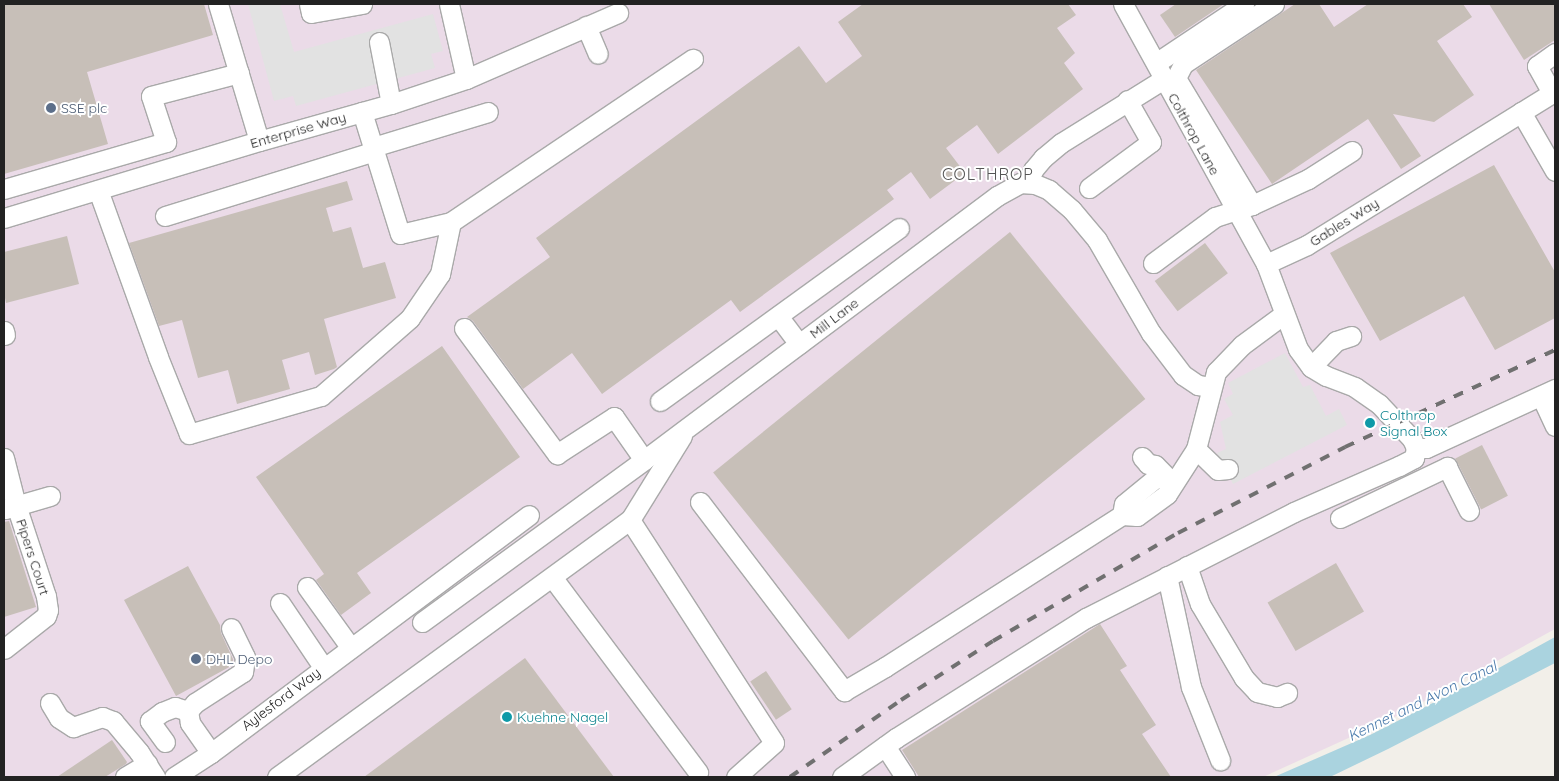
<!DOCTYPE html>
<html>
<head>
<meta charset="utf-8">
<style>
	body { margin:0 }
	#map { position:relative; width:1559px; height:781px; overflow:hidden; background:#f2efe9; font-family:Quicksand,sans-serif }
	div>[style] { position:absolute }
	.industrial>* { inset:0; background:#ebdbe8 }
	.parking>* { inset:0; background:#e2e2e2 }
	.water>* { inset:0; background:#aad3df }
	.building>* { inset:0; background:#c7bfb8; transform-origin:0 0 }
	.roads { filter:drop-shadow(1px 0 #a9a9a9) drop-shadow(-1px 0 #a9a9a9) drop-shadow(0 1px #a9a9a9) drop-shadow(0 -1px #a9a9a9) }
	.minor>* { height:19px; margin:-9.5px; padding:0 9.5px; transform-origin:9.5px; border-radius:9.5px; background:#fff }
	.rail>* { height:4px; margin-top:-2px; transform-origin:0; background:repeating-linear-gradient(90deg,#707070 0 10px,transparent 0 20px) }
	.dots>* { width:14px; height:14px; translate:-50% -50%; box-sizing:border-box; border:2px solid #fff; border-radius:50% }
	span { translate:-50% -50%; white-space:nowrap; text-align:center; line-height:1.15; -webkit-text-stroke:4px #fff; paint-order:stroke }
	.service-label { font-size:14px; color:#4e5e75 }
	.left { translate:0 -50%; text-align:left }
	.street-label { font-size:14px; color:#222 }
	.culture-label { font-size:14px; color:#0d838f }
	.water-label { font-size:15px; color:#4a7aab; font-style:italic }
	.quarter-label { font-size:16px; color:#555; letter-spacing:1px }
	.frame { position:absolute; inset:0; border:5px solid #222; pointer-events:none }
</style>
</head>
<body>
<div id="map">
	<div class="industrial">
		<i style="clip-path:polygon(4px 4px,1555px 4px,1555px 629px,1401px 714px,1263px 777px,4px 777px)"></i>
	</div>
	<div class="parking">
		<i style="clip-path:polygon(248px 4px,280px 4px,294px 52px,433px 14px,443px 51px,431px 54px,435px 68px,296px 106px,293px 96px,274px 101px)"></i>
		<i style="clip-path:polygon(1285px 353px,1303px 387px,1310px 385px,1326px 416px,1339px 409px,1347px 425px,1233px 484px,1217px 453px,1226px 449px,1220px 422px,1233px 415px,1224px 399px,1233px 394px,1228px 383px)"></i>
	</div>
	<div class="water">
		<i style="clip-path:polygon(1555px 637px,1555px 663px,1388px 749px,1330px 777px,1274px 777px,1370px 735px,1468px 685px)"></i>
	</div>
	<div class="building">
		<i style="clip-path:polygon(4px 4px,204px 4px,213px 35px,87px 72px,108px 144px,4px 174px)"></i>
		<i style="clip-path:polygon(863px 4px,1068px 4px,1076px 15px,1057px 28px,1075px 53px,1064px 63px,1083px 89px,998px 154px,977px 125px,946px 148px,965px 173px,930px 199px,911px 172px,887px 190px,894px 199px,740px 312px,731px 300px,602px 394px,572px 353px,523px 389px,473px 321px,467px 317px,550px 257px,536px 238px,799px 46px,826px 83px,862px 56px,838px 22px)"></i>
		<i style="clip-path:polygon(1176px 4px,1224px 4px,1175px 37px,1160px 15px)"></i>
		<i style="clip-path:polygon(1295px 4px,1319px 4px,1334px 27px,1368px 4px,1463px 4px,1472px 17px,1437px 41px,1474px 95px,1434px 122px,1393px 114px,1421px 156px,1401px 169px,1368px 119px,1272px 184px,1196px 70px)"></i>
		<i style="clip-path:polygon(1489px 4px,1555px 4px,1555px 40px,1524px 60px)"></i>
		<i style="clip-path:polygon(1494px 165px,1555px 272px,1555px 318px,1495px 350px,1464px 296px,1380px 341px,1330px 253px)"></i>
		<i style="clip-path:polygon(347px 181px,353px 200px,326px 208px,333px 232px,351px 227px,363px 268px,385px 262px,396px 298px,324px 319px,337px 367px,334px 369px,315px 375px,309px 352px,282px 360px,290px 389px,237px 404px,228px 370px,198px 378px,182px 320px,159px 326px,129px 243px)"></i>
		<i style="left:1010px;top:232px;width:215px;height:382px;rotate:51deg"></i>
		<i style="clip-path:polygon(67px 236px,79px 284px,6px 303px,4px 293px,4px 252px)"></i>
		<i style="left:1205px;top:243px;width:38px;height:63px;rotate:53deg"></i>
		<i style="clip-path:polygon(442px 346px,520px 457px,357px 573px,371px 593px,341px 615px,316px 580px,324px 574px,256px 477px)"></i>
		<i style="left:1482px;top:445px;width:57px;height:30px;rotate:63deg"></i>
		<i style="clip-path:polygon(9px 521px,36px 607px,4px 617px,4px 522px)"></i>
		<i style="left:1336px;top:563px;width:56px;height:79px;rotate:60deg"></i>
		<i style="clip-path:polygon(188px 566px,220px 625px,221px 633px,233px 659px,233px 665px,176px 696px,124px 600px)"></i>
		<i style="clip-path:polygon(1100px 624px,1127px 666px,1120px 670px,1156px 725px,1142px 734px,1171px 777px,919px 777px,902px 750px)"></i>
		<i style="clip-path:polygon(525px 658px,614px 777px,364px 777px)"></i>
		<i style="left:766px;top:671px;width:46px;height:19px;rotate:56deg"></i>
		<i style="clip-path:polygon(112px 740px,127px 762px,126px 764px,105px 777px,57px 777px)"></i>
	</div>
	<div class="roads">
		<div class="minor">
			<i style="left:218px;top:4px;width:143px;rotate:73.3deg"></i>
			<i style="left:309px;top:4px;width:9px;rotate:77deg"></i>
			<i style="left:311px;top:13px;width:52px;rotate:-10deg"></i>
			<i style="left:449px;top:4px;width:77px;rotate:77.2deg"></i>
			<i style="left:1123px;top:4px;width:297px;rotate:61.2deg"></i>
			<i style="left:586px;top:26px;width:30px;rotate:67deg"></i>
			<i style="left:379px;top:42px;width:63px;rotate:79deg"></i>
			<i style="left:1156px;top:63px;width:106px;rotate:-33.8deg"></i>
			<i style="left:1552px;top:93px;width:31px;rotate:-119deg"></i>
			<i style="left:1537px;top:66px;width:22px;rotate:-36deg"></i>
			<i style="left:1521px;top:112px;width:68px;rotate:60deg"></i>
			<i style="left:1028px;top:182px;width:13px;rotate:-67deg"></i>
			<i style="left:1033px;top:170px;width:16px;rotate:-50deg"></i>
			<i style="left:1043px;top:158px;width:23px;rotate:-40deg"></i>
			<i style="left:1061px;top:143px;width:121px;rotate:-31.9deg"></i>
			<i style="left:1089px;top:188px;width:77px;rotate:-36.6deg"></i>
			<i style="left:1151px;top:142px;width:48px;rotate:-119.7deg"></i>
			<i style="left:4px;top:189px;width:169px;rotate:-16.2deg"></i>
			<i style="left:166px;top:142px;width:48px;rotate:-108.1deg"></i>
			<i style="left:151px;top:96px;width:91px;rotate:-14.6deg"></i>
			<i style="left:98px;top:190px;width:177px;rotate:70.2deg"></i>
			<i style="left:158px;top:357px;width:83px;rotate:68.1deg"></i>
			<i style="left:189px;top:434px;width:137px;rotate:-16.1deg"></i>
			<i style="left:321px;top:396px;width:118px;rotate:-41.2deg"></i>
			<i style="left:410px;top:318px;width:53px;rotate:-55.7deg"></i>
			<i style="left:440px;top:274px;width:53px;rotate:-78.1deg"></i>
			<i style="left:451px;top:222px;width:52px;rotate:166.8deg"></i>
			<i style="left:400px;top:234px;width:128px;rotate:-107.3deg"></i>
			<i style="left:1252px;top:205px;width:148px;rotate:-120.9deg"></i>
			<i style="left:1176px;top:78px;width:16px;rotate:-63deg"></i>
			<i style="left:1183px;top:64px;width:109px;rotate:-33.4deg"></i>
			<i style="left:165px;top:216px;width:213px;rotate:-17.2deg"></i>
			<i style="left:368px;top:153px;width:8px;rotate:-50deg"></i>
			<i style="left:373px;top:147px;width:120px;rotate:-16.9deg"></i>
			<i style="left:4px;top:218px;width:266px;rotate:-16.8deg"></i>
			<i style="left:259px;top:141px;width:137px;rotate:-15.7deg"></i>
			<i style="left:391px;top:104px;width:79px;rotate:-18.4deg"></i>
			<i style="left:466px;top:79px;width:166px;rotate:-23.5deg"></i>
			<i style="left:451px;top:222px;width:292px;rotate:-34deg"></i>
			<i style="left:1153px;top:263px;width:77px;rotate:-36.6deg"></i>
			<i style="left:1215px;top:217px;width:39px;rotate:-18deg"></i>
			<i style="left:1252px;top:205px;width:62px;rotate:-24.9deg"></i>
			<i style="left:1308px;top:179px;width:52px;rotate:-32.5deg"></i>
			<i style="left:778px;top:316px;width:35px;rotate:53deg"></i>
			<i style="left:464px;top:328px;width:157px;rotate:53.6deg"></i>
			<i style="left:557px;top:454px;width:68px;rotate:-33deg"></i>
			<i style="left:614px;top:417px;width:52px;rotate:55.1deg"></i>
			<i style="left:4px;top:331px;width:4px;rotate:76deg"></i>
			<i style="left:1311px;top:367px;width:36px;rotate:-46deg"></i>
			<i style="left:1336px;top:341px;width:16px;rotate:-18deg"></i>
			<i style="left:1541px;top:396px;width:33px;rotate:65deg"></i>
			<i style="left:660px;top:401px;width:295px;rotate:-35.9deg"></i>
			<i style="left:682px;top:436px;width:99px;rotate:121.8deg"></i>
			<i style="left:630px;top:520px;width:265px;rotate:57.1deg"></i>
			<i style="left:774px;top:743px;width:51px;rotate:138.2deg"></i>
			<i style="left:1416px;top:448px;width:10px"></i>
			<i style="left:1426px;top:448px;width:142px;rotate:-24.6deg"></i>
			<i style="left:1196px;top:449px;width:30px;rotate:44deg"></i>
			<i style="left:1218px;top:470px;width:10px;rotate:-6deg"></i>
			<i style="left:1142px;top:457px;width:9px;rotate:49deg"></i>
			<i style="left:1148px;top:464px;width:7px;rotate:8deg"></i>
			<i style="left:1155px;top:465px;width:21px;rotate:45deg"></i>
			<i style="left:4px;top:458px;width:49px;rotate:75.7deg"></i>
			<i style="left:16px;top:505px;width:96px;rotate:71.8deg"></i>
			<i style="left:46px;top:596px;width:14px;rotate:82deg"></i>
			<i style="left:48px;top:610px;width:6px;rotate:108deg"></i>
			<i style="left:46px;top:616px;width:53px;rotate:141.8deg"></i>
			<i style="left:700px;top:502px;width:238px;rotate:52.7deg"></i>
			<i style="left:844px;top:691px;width:48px;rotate:-30.3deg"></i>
			<i style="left:885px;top:667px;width:282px;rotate:-32.7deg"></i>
			<i style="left:1122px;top:515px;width:15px;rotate:4deg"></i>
			<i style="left:1137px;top:516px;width:37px;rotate:-36deg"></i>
			<i style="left:1167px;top:494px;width:54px;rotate:-57.2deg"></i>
			<i style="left:1196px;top:449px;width:80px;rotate:-75.4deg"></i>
			<i style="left:1216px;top:372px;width:37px;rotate:-46deg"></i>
			<i style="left:1242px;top:345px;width:52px;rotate:-36.4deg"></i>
			<i style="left:5px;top:509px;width:47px;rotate:-16.1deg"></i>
			<i style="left:1122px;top:515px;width:11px;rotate:-80deg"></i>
			<i style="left:1124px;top:504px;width:43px;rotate:-39.3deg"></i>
			<i style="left:1157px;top:477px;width:17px;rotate:21deg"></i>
			<i style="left:1340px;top:518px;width:119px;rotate:-25.5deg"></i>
			<i style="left:1447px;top:467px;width:49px;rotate:63.4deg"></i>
			<i style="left:1187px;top:566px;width:40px;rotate:71.1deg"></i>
			<i style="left:1200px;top:604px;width:86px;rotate:59.3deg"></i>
			<i style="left:1244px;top:678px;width:19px;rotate:47deg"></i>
			<i style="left:1257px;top:692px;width:21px;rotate:14deg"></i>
			<i style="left:1277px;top:697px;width:11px;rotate:-22deg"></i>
			<i style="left:1167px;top:576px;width:114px;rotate:77.8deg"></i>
			<i style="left:1191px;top:687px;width:79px;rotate:68.3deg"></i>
			<i style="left:552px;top:577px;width:244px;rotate:53.2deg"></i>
			<i style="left:307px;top:587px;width:75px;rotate:54.2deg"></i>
			<i style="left:280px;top:603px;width:77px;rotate:56.1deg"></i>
			<i style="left:422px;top:622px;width:275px;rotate:-36.1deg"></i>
			<i style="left:644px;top:460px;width:441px;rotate:-36.8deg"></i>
			<i style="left:997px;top:196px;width:26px;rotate:-29deg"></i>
			<i style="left:1020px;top:183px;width:15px;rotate:4deg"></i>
			<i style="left:1035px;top:184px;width:15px;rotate:23deg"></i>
			<i style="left:1049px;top:190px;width:30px;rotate:41deg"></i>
			<i style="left:1072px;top:210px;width:39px;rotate:50deg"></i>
			<i style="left:1097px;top:240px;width:108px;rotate:59.9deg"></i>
			<i style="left:1151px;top:333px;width:53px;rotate:52.7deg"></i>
			<i style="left:1183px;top:375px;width:18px;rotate:34deg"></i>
			<i style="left:1198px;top:385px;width:13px;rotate:9deg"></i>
			<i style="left:50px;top:703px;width:17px;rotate:59deg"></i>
			<i style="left:59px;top:718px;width:17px;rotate:33deg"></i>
			<i style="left:73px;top:727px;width:31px;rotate:-19deg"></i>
			<i style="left:102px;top:717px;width:12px;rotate:20deg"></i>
			<i style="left:113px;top:721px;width:40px;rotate:50deg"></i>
			<i style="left:139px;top:752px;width:30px;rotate:57deg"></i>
			<i style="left:165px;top:742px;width:26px;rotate:-126deg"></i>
			<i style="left:150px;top:721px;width:15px;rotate:-37deg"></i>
			<i style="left:162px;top:712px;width:14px;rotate:-21deg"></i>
			<i style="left:175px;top:707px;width:14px;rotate:17deg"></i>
			<i style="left:885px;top:746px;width:37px;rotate:57deg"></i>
			<i style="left:211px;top:753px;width:37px;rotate:-125deg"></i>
			<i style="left:190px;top:723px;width:12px;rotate:-99deg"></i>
			<i style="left:188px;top:711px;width:11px;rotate:-49deg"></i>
			<i style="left:195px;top:703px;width:57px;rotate:-32.9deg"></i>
			<i style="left:243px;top:672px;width:15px;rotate:-82deg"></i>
			<i style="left:245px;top:657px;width:32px;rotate:-116deg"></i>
			<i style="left:125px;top:777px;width:26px;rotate:-31deg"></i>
			<i style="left:174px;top:777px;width:44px;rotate:-33deg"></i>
			<i style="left:211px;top:753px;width:397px;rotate:-36.8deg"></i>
			<i style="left:277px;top:777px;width:437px;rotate:-36.1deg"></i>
			<i style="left:842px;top:777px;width:67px;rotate:-35.8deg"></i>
			<i style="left:896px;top:738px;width:225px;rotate:-32.3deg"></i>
			<i style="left:1086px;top:618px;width:233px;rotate:-27deg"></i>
			<i style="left:1294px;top:512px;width:115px;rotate:-23.7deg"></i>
			<i style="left:1399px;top:466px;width:17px;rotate:-28deg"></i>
			<i style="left:1414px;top:458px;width:10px;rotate:-79deg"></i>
			<i style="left:1416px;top:448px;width:10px;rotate:-114deg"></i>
			<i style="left:1412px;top:439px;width:48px;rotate:-133.3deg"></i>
			<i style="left:1379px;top:404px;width:29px;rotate:-145deg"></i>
			<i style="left:1355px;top:387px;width:31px;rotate:-159deg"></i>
			<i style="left:1326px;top:376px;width:17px;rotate:-149deg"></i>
			<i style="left:1311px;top:367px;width:22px;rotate:-126deg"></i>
			<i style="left:1298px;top:349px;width:91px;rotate:-110.6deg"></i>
			<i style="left:1266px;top:264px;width:45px;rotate:-24.9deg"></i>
			<i style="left:1307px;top:245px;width:292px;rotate:-31.8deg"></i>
		</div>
	</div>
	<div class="rail">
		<i style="left:790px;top:777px;width:135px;rotate:-34.7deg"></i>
		<i style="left:901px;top:700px;width:109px;rotate:-32.7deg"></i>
		<i style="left:993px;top:641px;width:214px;rotate:-30.3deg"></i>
		<i style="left:1178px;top:533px;width:188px;rotate:-27.2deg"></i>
		<i style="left:1345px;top:447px;width:231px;rotate:-24.8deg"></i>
	</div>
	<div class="dots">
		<i style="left:51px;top:108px;background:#5c6f8a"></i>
		<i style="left:1370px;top:423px;background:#0f9aa8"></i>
		<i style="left:196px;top:659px;background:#5c6f8a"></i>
		<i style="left:507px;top:717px;background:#0f9aa8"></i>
	</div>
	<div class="service-label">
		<span class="left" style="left:61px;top:108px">SSE plc</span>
		<span class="left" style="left:206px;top:659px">DHL Depo</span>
	</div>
	<div class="street-label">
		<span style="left:298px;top:130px;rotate:-16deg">Enterprise Way</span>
		<span style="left:1194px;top:134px;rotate:61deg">Colthrop Lane</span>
		<span style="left:1344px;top:222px;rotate:-32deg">Gables Way</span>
		<span style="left:834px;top:318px;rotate:-37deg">Mill Lane</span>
		<span style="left:33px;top:557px;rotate:72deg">Pipers Court</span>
		<span style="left:281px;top:699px;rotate:-37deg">Aylesford Way</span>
	</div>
	<div class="culture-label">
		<span class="left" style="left:1380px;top:423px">Colthrop<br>Signal Box</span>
		<span class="left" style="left:517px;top:717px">Kuehne Nagel</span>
	</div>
	<div class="water-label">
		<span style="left:1422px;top:701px;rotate:-26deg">Kennet and Avon Canal</span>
	</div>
	<div class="quarter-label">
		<span style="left:988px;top:174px">COLTHROP</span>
	</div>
	<div class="frame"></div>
</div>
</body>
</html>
